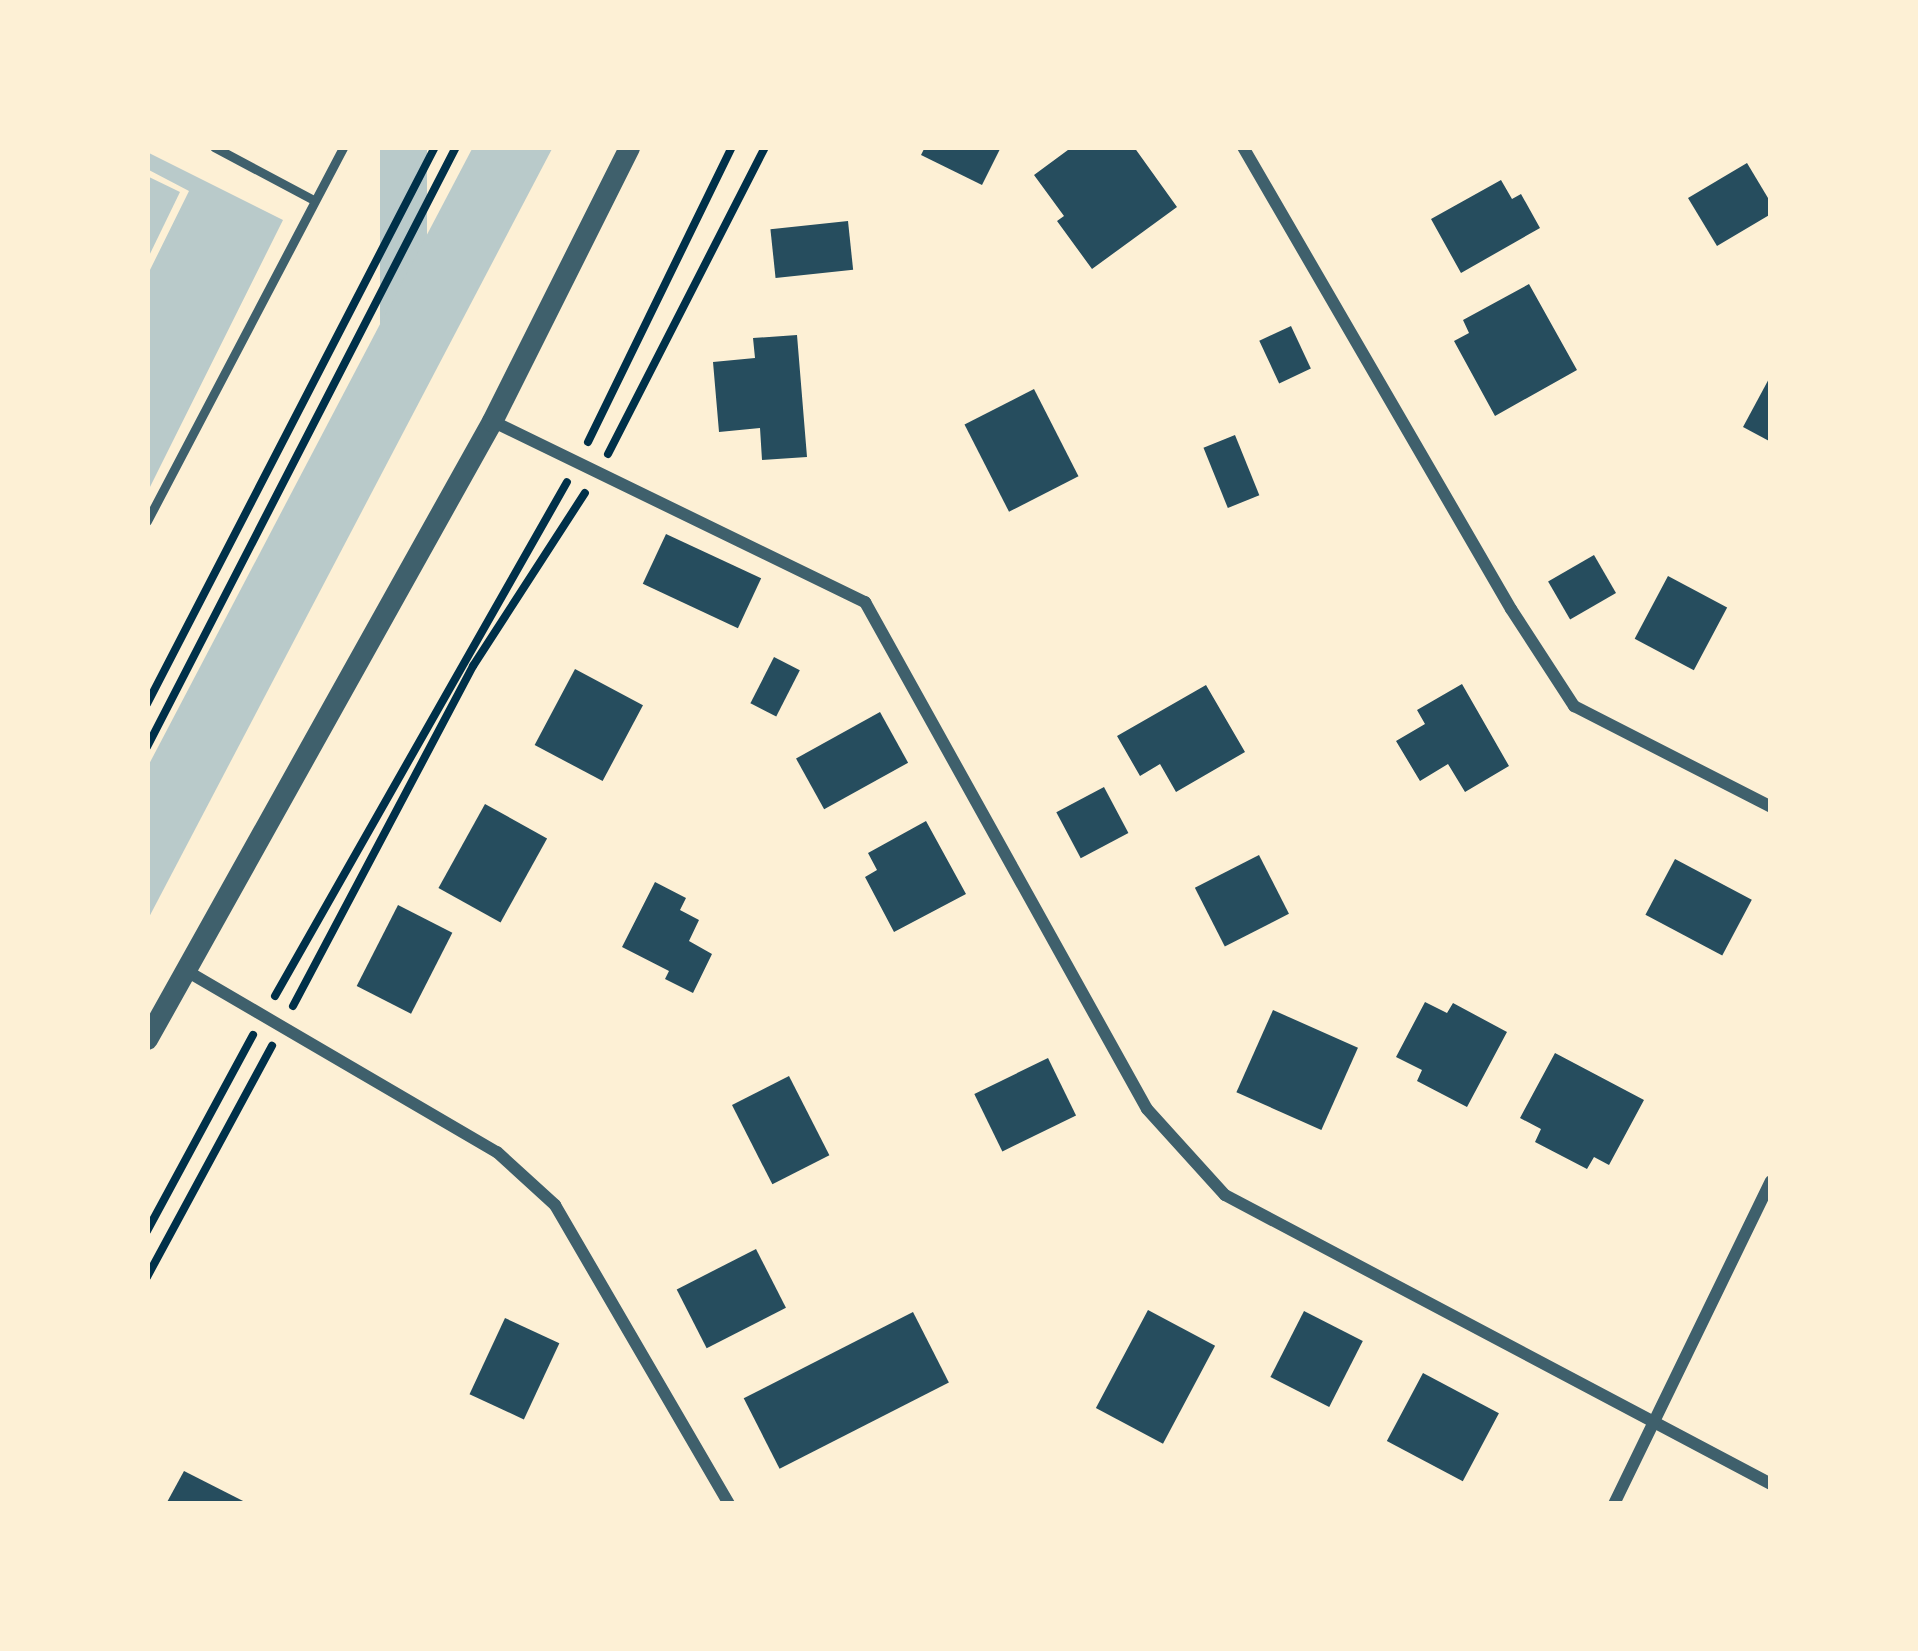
<!DOCTYPE html>
<html>
<head>
<meta charset="utf-8">
<style>
	body { margin:0 }
	#map { position:relative; width:1918px; height:1651px; overflow:hidden; background:#fdf0d5; font-family:Bitter,serif }
	div>[style] { position:absolute }
	.green>* { inset:0; background:#b9caca; transform-origin:0 0 }
	.building>* { inset:0; background:#264d5e; transform-origin:0 0 }
	.path>* { height:8px; margin:-4px; padding:0 4px; transform-origin:4px; border-radius:4px; background:#003049 }
	.service>* { height:9px; margin:-4.5px; padding:0 4.5px; transform-origin:4.5px; border-radius:4.5px; background:#3f606c }
	.minor>* { height:12px; margin:-6px; padding:0 6px; transform-origin:6px; border-radius:6px; background:#3f606c }
	.tertiary>* { height:21px; margin:-10.5px; padding:0 10.5px; transform-origin:10.5px; border-radius:10.5px; background:#3f606c }
	span { translate:-50% -50%; white-space:nowrap; text-align:center; line-height:1.15; -webkit-text-stroke:10px #fdf0d5; paint-order:stroke }
	.frame { position:absolute; inset:0; border:150px solid #fdf0d5; pointer-events:none }
</style>
</head>
<body>
<div id="map">
	<div class="green">
		<i style="left:380px;top:147px;width:47px;height:180px"></i>
		<i style="clip-path:polygon(473px 147px,553px 147px,147px 921px,147px 768px)"></i>
		<i style="clip-path:polygon(147px 152px,283px 220px,147px 493px,147px 276px,189px 191px,147px 169px)"></i>
		<i style="clip-path:polygon(147px 176px,180px 192px,147px 260px)"></i>
	</div>
	<div class="building">
		<i style="clip-path:polygon(925px 147px,1001px 147px,982px 185px,921px 155px)"></i>
		<i style="clip-path:polygon(1072px 147px,1134px 147px,1177px 207px,1092px 269px,1057px 221px,1064px 216px,1034px 175px)"></i>
		<i style="clip-path:polygon(1747px 163px,1771px 203px,1771px 214px,1717px 246px,1688px 198px)"></i>
		<i style="clip-path:polygon(1501px 180px,1512px 199px,1521px 194px,1540px 228px,1461px 273px,1431px 219px)"></i>
		<i style="left:848px;top:221px;width:49px;height:78px;rotate:84deg"></i>
		<i style="clip-path:polygon(1529px 284px,1577px 370px,1495px 416px,1454px 341px,1469px 333px,1463px 320px)"></i>
		<i style="left:1291px;top:326px;width:47px;height:35px;rotate:65deg"></i>
		<i style="clip-path:polygon(797px 335px,807px 457px,762px 460px,760px 428px,719px 432px,713px 362px,755px 358px,753px 338px)"></i>
		<i style="clip-path:polygon(1771px 375px,1771px 442px,1743px 427px)"></i>
		<i style="left:1034px;top:389px;width:98px;height:78px;rotate:63deg"></i>
		<i style="left:1235px;top:435px;width:65px;height:34px;rotate:68deg"></i>
		<i style="left:666px;top:534px;width:105px;height:55px;rotate:25deg"></i>
		<i style="left:1594px;top:555px;width:44px;height:53px;rotate:60deg"></i>
		<i style="left:1668px;top:576px;width:67px;height:71px;rotate:28deg"></i>
		<i style="left:774px;top:657px;width:29px;height:52px;rotate:27deg"></i>
		<i style="left:575px;top:669px;width:77px;height:86px;rotate:28deg"></i>
		<i style="clip-path:polygon(1462px 684px,1509px 766px,1465px 792px,1448px 764px,1420px 781px,1396px 741px,1425px 724px,1417px 710px)"></i>
		<i style="clip-path:polygon(1206px 685px,1245px 752px,1176px 792px,1160px 764px,1140px 776px,1117px 736px)"></i>
		<i style="left:880px;top:712px;width:58px;height:96px;rotate:61deg"></i>
		<i style="left:1104px;top:787px;width:52px;height:54px;rotate:62deg"></i>
		<i style="left:485px;top:804px;width:71px;height:96px;rotate:29deg"></i>
		<i style="clip-path:polygon(926px 821px,966px 894px,894px 932px,865px 877px,877px 870px,868px 853px)"></i>
		<i style="left:1259px;top:855px;width:66px;height:72px;rotate:63deg"></i>
		<i style="left:1675px;top:859px;width:87px;height:63px;rotate:28deg"></i>
		<i style="clip-path:polygon(655px 882px,686px 898px,680px 910px,699px 920px,689px 941px,712px 954px,693px 993px,665px 979px,669px 971px,622px 947px)"></i>
		<i style="left:398px;top:905px;width:61px;height:91px;rotate:27deg"></i>
		<i style="clip-path:polygon(1425px 1002px,1447px 1013px,1453px 1003px,1507px 1032px,1467px 1107px,1417px 1081px,1422px 1070px,1396px 1057px)"></i>
		<i style="left:1273px;top:1010px;width:93px;height:90px;rotate:24deg"></i>
		<i style="clip-path:polygon(1555px 1053px,1644px 1100px,1609px 1165px,1594px 1157px,1587px 1169px,1535px 1142px,1541px 1129px,1520px 1118px)"></i>
		<i style="left:1048px;top:1058px;width:64px;height:82px;rotate:64deg"></i>
		<i style="left:789px;top:1076px;width:89px;height:64px;rotate:63deg"></i>
		<i style="left:756px;top:1249px;width:66px;height:89px;rotate:63deg"></i>
		<i style="left:1148px;top:1310px;width:76px;height:111px;rotate:28deg"></i>
		<i style="left:1304px;top:1311px;width:66px;height:74px;rotate:27deg"></i>
		<i style="left:913px;top:1312px;width:79px;height:190px;rotate:63deg"></i>
		<i style="left:505px;top:1318px;width:60px;height:84px;rotate:25deg"></i>
		<i style="left:1423px;top:1373px;width:86px;height:77px;rotate:28deg"></i>
		<i style="clip-path:polygon(184px 1471px,249px 1504px,166px 1504px)"></i>
	</div>
	<div class="path">
		<i style="left:588px;top:442px;width:328px;rotate:-64deg"></i>
		<i style="left:608px;top:454px;width:345px;rotate:-62.9deg"></i>
		<i style="left:147px;top:704px;width:627px;rotate:-62.66deg"></i>
		<i style="left:147px;top:747px;width:675px;rotate:-62.75deg"></i>
		<i style="left:275px;top:996px;width:591px;rotate:-60.4deg"></i>
		<i style="left:293px;top:1006px;width:385px;rotate:-62.1deg"></i>
		<i style="left:473px;top:666px;width:206px;rotate:-57.1deg"></i>
		<i style="left:147px;top:1231px;width:223px;rotate:-61.6deg"></i>
		<i style="left:147px;top:1277px;width:263px;rotate:-61.6deg"></i>
	</div>
	<div class="service">
		<i style="left:214px;top:147px;width:111px;rotate:28deg"></i>
		<i style="left:147px;top:521px;width:422px;rotate:-62.3deg"></i>
	</div>
	<div class="minor">
		<i style="left:1243px;top:147px;width:534px;rotate:59.88deg"></i>
		<i style="left:1511px;top:609px;width:116px;rotate:57deg"></i>
		<i style="left:1574px;top:706px;width:221px;rotate:27.1deg"></i>
		<i style="left:492px;top:421px;width:415px;rotate:25.9deg"></i>
		<i style="left:865px;top:602px;width:580px;rotate:60.92deg"></i>
		<i style="left:1147px;top:1109px;width:116px;rotate:47.8deg"></i>
		<i style="left:1225px;top:1195px;width:618px;rotate:27.89deg"></i>
		<i style="left:185px;top:970px;width:361px;rotate:30.3deg"></i>
		<i style="left:497px;top:1152px;width:79px;rotate:42.4deg"></i>
		<i style="left:555px;top:1205px;width:346px;rotate:59.8deg"></i>
		<i style="left:1614px;top:1504px;width:359px;rotate:-64.1deg"></i>
	</div>
	<div class="tertiary">
		<i style="left:147px;top:1039px;width:708px;rotate:-60.83deg"></i>
		<i style="left:492px;top:421px;width:306px;rotate:-63.4deg"></i>
	</div>
	<div class="frame"></div>
</div>
</body>
</html>
